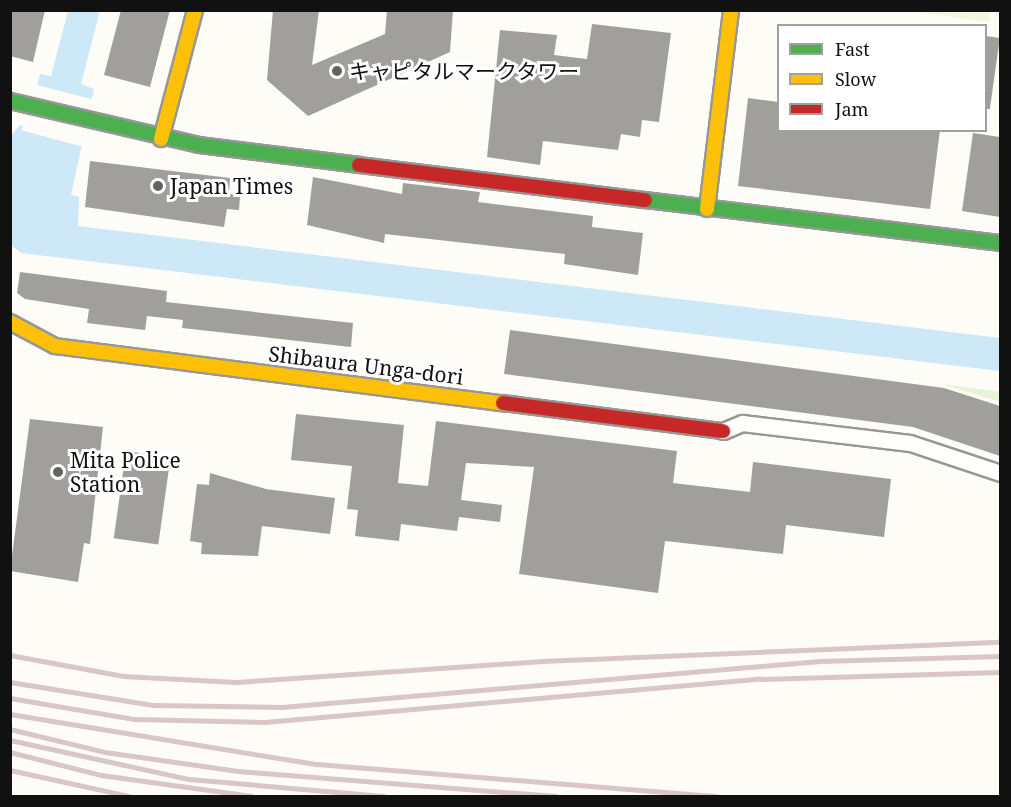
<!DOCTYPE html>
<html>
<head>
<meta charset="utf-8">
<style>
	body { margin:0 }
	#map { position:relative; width:1011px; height:807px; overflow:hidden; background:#fdfcf7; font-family:"Noto Serif","Noto Sans JP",serif }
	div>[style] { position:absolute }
	.green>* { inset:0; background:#e7f3d7 }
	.pitch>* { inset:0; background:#f0f6e1 }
	.water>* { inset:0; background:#cde8f7 }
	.pier>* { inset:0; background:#fdfcf7; transform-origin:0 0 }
	.building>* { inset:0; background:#a19f9c; transform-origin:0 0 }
	.roads { filter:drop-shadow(2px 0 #979795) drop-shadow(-2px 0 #979795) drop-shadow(0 2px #979795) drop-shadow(0 -2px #979795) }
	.street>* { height:15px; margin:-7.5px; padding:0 7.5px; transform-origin:7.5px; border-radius:7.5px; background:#fffffe }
	.fast>* { height:14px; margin:-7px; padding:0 7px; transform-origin:7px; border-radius:7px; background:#4caf50 }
	.slow>* { height:14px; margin:-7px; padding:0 7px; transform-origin:7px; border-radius:7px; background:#ffc107 }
	.jam>* { height:14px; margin:-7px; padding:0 7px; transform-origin:7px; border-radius:7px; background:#c62828 }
	.rail>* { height:4.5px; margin:-2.25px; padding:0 2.25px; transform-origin:2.25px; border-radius:2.25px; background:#d9c6c7 }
	.dots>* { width:16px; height:16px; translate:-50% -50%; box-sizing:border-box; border:3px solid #fff; border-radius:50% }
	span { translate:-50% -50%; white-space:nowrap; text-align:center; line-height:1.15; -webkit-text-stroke:6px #fff; paint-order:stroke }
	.poi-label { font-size:21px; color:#111 }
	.left { translate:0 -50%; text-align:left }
	.street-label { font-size:21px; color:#111 }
	.frame { position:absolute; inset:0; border:12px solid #111; pointer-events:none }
	.legend { position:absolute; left:777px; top:24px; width:210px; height:108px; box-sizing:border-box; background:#fff; border:2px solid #a0a0a0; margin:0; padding:8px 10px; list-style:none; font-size:18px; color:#111 }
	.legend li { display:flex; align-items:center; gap:12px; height:30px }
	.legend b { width:30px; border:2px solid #a0a0a0 }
</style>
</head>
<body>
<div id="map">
	<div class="green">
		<i style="clip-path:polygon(942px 384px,1000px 392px,1000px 402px)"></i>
	</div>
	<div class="pitch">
		<i style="clip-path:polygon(910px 11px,990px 11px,989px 22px)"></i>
	</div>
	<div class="water">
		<i style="clip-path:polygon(68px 11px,100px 11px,81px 84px,94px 89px,71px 195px,79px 197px,78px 226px,1000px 338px,1000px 371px,21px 253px,11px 245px,10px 137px,20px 125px,26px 127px,40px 74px,51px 76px)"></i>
	</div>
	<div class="pier">
		<i style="left:34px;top:84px;width:62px;height:48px;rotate:15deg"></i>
	</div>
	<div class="building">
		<i style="clip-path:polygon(10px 10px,45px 10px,33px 62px,10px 56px)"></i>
		<i style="clip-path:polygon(121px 10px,170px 10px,150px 87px,104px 75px)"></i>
		<i style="clip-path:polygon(273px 10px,319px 10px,312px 65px,385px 34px,387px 10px,453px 10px,450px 52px,308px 116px,267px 80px)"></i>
		<i style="clip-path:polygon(592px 24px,671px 33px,659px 122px,642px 120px,640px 137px,621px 134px,618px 150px,543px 141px,540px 165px,487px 157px,500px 30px,557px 35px,554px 55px,587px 59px)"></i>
		<i style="left:986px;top:36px;width:14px;height:72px;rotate:8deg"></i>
		<i style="clip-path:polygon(748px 98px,778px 102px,778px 130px,940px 130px,930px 209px,738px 186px)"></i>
		<i style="clip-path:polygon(973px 133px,1000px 137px,1000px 217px,962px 211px)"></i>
		<i style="clip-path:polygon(90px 161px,230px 178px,229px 194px,240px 196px,239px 210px,227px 209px,224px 227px,85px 207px)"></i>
		<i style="clip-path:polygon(313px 177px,402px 194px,403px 183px,480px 192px,478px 202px,593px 216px,592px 227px,643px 233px,638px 275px,564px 264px,565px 254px,385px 234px,384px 243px,307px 225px)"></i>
		<i style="clip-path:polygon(20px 272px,167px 291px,166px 302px,353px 323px,351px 347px,182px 328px,183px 320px,147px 316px,145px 330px,87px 323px,89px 309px,25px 299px,17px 293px)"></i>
		<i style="clip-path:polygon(510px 330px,944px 388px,1000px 406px,1000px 456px,913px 427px,504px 374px)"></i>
		<i style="clip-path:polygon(296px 414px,404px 425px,398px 483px,428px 486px,436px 421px,677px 451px,673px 483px,750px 492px,753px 462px,891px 479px,884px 537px,786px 525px,783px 554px,665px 541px,658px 593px,519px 574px,534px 467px,466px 463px,461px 500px,502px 505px,500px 522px,459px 517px,457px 531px,401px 524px,399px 541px,355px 536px,358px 510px,347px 509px,352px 466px,291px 460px)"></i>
		<i style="clip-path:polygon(30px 419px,103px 427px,90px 544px,84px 543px,78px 582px,10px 571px)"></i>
		<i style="left:126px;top:451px;width:45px;height:88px;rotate:8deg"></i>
		<i style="clip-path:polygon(210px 473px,266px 489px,335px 498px,330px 534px,262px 526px,258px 556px,201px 554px,202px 543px,190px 541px,197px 484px,209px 485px)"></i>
	</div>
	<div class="roads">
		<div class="street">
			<i style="left:723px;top:431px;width:21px;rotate:-23deg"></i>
			<i style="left:742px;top:423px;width:169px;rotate:6.8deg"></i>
			<i style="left:910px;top:443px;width:95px;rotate:18.4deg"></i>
		</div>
		<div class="fast">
			<i style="left:10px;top:101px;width:194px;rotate:13.1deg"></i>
			<i style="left:199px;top:145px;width:161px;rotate:7.1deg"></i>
			<i style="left:645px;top:200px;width:358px;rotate:6.9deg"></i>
		</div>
		<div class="slow">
			<i style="left:161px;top:139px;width:133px;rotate:-75.2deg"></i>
			<i style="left:707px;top:209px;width:200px;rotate:-83.1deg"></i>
			<i style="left:10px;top:322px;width:51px;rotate:28.1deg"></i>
			<i style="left:55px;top:346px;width:452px;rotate:7.3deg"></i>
		</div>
		<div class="jam">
			<i style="left:359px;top:165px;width:288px;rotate:7deg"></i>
			<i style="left:503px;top:403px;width:222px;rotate:7.3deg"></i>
		</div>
	</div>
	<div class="rail">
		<i style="left:10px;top:655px;width:115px;rotate:10.5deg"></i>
		<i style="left:123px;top:676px;width:113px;rotate:3deg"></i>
		<i style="left:236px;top:682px;width:307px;rotate:-3.9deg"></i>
		<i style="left:542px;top:661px;width:458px;rotate:-2.4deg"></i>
		<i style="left:10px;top:682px;width:146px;rotate:9.1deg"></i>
		<i style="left:154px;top:705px;width:128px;rotate:0.9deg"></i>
		<i style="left:282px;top:707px;width:540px;rotate:-4.89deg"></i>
		<i style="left:820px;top:661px;width:180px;rotate:-1.6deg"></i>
		<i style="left:10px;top:698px;width:126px;rotate:9.6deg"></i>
		<i style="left:134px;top:719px;width:131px;rotate:1.3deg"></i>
		<i style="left:265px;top:722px;width:498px;rotate:-5deg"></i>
		<i style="left:761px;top:679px;width:239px;rotate:-1.7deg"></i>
		<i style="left:10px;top:714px;width:311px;rotate:9.3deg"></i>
		<i style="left:317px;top:764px;width:401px;rotate:4.6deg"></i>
		<i style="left:10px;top:729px;width:98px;rotate:13.6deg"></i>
		<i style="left:105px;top:752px;width:134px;rotate:8.1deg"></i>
		<i style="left:238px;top:771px;width:319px;rotate:4.5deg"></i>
		<i style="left:10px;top:740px;width:183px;rotate:12.3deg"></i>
		<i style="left:189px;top:779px;width:195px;rotate:5deg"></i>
		<i style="left:10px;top:752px;width:94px;rotate:14.2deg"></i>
		<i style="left:101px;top:775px;width:152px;rotate:7.9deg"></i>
		<i style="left:10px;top:770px;width:122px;rotate:12.3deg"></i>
	</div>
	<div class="dots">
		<i style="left:337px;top:71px;background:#646362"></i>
		<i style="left:158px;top:186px;background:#646362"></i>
		<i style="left:58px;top:472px;background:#646362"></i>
	</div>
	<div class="poi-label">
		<span class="left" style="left:349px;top:71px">キャピタルマークタワー</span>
		<span class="left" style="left:170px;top:186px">Japan Times</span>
		<span class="left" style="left:70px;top:472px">Mita Police<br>Station</span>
	</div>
	<div class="street-label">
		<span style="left:366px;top:365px;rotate:7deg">Shibaura Unga-dori</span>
	</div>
	<div class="frame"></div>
	<ul class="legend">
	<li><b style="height:8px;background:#4caf50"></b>Fast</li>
	<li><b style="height:8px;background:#ffc107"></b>Slow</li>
	<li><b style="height:8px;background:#c62828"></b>Jam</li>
	</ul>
</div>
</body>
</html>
